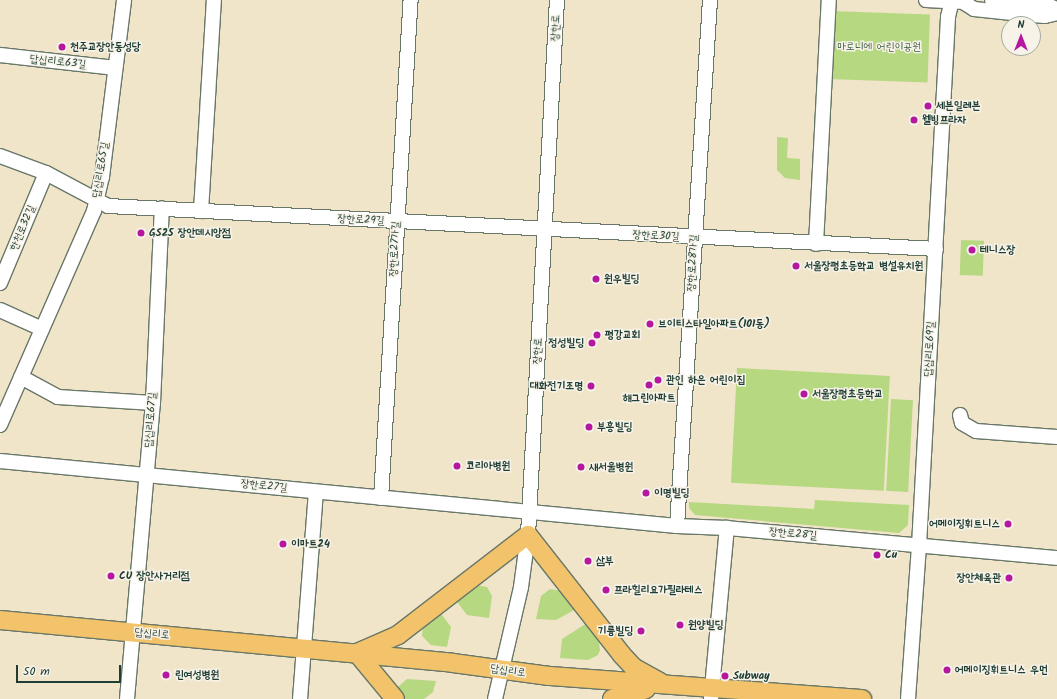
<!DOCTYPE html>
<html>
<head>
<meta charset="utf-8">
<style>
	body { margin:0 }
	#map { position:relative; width:1057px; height:699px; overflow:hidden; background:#f0e4c9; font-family:Kalam,"Poor Story",sans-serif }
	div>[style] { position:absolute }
	.green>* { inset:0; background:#b5d881; transform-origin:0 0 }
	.roads { filter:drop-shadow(1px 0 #687768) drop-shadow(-1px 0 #687768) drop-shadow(0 1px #687768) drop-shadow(0 -1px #687768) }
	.minor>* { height:14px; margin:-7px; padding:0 7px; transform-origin:7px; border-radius:7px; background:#fff }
	.major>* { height:18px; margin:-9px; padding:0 9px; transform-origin:9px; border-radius:9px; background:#f2c36a }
	.dots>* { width:11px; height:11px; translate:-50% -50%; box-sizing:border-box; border:2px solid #f7f3e8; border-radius:50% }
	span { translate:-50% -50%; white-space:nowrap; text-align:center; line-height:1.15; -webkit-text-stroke:3px #f7f3e8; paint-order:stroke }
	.street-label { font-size:11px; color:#1f3d34 }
	.poi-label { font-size:11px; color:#1f3d34; font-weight:700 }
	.left { translate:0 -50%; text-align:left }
	.right { translate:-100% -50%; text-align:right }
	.park-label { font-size:11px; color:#3d5c43 }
	.north { position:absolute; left:1001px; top:16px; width:40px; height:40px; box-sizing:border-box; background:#f7f3e8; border:1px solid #a1aaa0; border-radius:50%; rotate:0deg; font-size:11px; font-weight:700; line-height:16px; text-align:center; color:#1f3d34 }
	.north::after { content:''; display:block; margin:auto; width:14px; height:18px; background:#b5179e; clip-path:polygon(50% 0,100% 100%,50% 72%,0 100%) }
	.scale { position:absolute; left:16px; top:665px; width:105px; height:18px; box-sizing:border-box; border:2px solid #1f3d34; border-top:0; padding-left:5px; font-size:12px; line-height:14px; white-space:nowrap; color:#1f3d34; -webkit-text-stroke:3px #f7f3e8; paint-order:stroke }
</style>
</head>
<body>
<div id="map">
	<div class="green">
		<i style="left:831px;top:11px;width:99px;height:68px;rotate:2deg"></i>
		<i style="clip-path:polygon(777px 137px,788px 138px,787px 158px,800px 159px,800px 180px,785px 178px,777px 170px)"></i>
		<i style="left:961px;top:240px;width:23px;height:35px;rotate:2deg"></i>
		<i style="left:737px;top:368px;width:153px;height:115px;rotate:3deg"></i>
		<i style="left:891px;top:399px;width:22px;height:92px;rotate:3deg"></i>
		<i style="clip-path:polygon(815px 500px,909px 505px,908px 525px,899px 533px,695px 515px,689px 508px,689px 502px,814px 509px)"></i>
		<i style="clip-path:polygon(476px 585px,487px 587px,492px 596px,489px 618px,467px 615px,455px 599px)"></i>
		<i style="clip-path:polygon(550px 589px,561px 591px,576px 609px,556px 620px,536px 619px,541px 596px)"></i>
		<i style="clip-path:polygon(439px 611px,451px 627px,447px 647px,431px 645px,422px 636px,423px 626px)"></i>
		<i style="clip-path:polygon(587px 623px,598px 636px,600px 650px,598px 655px,588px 660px,560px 658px,562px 639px)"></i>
		<i style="clip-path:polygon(407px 679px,436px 681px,433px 692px,424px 699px,401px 699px,398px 687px)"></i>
	</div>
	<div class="roads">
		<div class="minor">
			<i style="left:926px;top:0;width:33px;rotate:3deg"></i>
			<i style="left:992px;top:0;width:53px;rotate:4.3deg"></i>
			<i style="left:1045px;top:4px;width:13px;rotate:23deg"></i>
			<i style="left:963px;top:2px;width:13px;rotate:32deg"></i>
			<i style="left:974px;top:9px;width:57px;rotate:6deg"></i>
			<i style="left:1031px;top:15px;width:14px;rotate:4deg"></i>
			<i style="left:1045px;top:16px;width:12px;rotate:-14deg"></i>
			<i style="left:0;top:55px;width:116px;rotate:6.4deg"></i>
			<i style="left:0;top:156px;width:49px;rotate:20.3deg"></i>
			<i style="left:46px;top:173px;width:70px;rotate:28deg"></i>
			<i style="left:108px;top:206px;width:829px;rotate:2.97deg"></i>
			<i style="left:201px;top:211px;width:211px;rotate:-86.5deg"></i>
			<i style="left:816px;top:244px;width:244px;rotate:-87deg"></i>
			<i style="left:0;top:283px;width:119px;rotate:-67.3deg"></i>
			<i style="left:0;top:310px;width:46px;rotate:24.3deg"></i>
			<i style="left:21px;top:377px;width:42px;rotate:28.4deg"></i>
			<i style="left:58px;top:397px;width:95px;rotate:3.6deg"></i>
			<i style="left:960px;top:415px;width:8px;rotate:76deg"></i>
			<i style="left:962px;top:423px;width:16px;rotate:30deg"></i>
			<i style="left:976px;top:431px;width:81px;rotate:4.2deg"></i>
			<i style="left:0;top:425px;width:234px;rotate:-66.3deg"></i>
			<i style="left:94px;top:211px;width:35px;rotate:-77deg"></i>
			<i style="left:102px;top:177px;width:178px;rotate:-82.9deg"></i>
			<i style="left:0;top:461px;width:680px;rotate:5.48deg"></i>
			<i style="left:677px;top:526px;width:50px;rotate:2.3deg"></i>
			<i style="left:727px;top:528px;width:331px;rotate:5.2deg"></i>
			<i style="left:381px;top:498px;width:499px;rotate:-86.6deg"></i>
			<i style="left:677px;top:526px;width:527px;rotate:-86.41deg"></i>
			<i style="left:127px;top:699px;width:297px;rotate:-85deg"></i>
			<i style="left:153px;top:403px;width:195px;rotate:-87.4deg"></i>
			<i style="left:300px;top:699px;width:208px;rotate:-85.6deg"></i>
			<i style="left:495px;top:699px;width:115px;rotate:-76.9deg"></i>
			<i style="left:521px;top:587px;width:52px;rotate:-82.3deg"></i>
			<i style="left:528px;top:535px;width:536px;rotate:-86.9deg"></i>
			<i style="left:711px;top:699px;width:172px;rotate:-84.7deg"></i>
			<i style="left:908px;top:699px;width:153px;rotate:-85.9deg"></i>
			<i style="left:919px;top:546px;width:530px;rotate:-86.86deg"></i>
			<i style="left:948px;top:17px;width:17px;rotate:-77deg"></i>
		</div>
		<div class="major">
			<i style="left:0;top:620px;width:455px;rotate:5.4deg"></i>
			<i style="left:453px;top:663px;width:97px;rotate:7.7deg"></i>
			<i style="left:549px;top:676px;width:314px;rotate:4.2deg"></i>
			<i style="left:395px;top:699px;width:60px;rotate:-129.6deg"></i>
			<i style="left:357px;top:653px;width:45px;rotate:-23.7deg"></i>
			<i style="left:398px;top:635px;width:164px;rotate:-37.6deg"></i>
			<i style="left:528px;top:535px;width:152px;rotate:51.9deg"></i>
			<i style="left:622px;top:655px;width:16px;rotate:47deg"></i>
			<i style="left:633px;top:667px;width:31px;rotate:29deg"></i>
			<i style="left:612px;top:699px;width:35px;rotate:-16deg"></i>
		</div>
	</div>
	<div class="dots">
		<i style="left:62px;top:47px;background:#b5179e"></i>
		<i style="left:928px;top:106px;background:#b5179e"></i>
		<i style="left:914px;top:120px;background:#b5179e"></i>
		<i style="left:141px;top:233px;background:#b5179e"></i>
		<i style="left:972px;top:250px;background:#b5179e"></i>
		<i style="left:796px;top:266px;background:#b5179e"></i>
		<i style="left:596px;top:279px;background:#b5179e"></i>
		<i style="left:650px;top:324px;background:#b5179e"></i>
		<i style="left:597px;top:335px;background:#b5179e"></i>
		<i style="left:592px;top:343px;background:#b5179e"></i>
		<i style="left:658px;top:380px;background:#b5179e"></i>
		<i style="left:649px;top:385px;background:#b5179e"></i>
		<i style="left:591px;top:386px;background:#b5179e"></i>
		<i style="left:804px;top:394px;background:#b5179e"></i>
		<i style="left:589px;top:427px;background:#b5179e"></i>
		<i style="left:457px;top:466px;background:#b5179e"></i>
		<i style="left:581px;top:467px;background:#b5179e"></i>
		<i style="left:646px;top:493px;background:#b5179e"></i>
		<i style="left:1008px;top:524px;background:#b5179e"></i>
		<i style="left:283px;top:544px;background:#b5179e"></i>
		<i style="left:877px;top:555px;background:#b5179e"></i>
		<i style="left:588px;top:561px;background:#b5179e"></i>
		<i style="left:111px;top:576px;background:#b5179e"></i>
		<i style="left:1009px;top:578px;background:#b5179e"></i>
		<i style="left:606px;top:590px;background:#b5179e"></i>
		<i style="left:680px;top:625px;background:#b5179e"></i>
		<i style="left:641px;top:631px;background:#b5179e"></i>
		<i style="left:947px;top:670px;background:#b5179e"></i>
		<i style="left:166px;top:675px;background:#b5179e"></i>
		<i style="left:725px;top:676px;background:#b5179e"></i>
	</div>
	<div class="street-label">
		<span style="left:556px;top:28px;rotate:-87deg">장한로</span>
		<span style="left:58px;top:62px;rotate:6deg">답십리로63길</span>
		<span style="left:101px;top:170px;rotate:-81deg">답십리로65길</span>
		<span style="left:361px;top:220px;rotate:3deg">장한로29길</span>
		<span style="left:23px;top:228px;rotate:-67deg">한천로32길</span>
		<span style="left:656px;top:236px;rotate:3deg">장한로30길</span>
		<span style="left:395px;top:249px;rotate:-87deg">장한로27가길</span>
		<span style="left:693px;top:263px;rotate:-87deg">장한로28가길</span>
		<span style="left:930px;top:349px;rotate:-87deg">답십리로69길</span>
		<span style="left:538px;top:351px;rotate:-87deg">장한로</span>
		<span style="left:151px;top:420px;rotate:-86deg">답십리로67길</span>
		<span style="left:264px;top:486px;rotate:6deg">장한로27길</span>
		<span style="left:793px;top:534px;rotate:5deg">장한로28길</span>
		<span style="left:152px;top:634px;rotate:5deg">답십리로</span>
		<span style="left:508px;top:671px;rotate:8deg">답십리로</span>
	</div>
	<div class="poi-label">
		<span class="left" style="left:70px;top:47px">천주교장안동성당</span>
		<span class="left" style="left:936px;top:106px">세븐일레븐</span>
		<span class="left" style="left:922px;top:120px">웰빙프라자</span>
		<span class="left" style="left:149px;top:233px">GS25 장안데시앙점</span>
		<span class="left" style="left:980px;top:250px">테니스장</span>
		<span class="left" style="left:804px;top:266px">서울장평초등학교 병설유치원</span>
		<span class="left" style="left:604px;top:279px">원우빌딩</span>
		<span class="left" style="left:658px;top:324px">브이티스타일아파트(101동)</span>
		<span class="left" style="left:605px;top:335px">평강교회</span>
		<span class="right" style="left:584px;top:343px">정성빌딩</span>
		<span class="left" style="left:666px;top:380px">관인 하은 어린이집</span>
		<span class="right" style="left:583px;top:386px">대화전기조명</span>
		<span class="left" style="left:812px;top:394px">서울장평초등학교</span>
		<span style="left:649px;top:398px">해그린아파트</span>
		<span class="left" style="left:597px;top:427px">부흥빌딩</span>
		<span class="left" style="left:466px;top:466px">코리아병원</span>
		<span class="left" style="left:589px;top:467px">새서울병원</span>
		<span class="left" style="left:654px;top:493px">이명빌딩</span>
		<span class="right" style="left:1000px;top:524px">어메이징휘트니스</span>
		<span class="left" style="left:291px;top:544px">이마트24</span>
		<span class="left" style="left:885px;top:555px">Cu</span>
		<span class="left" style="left:596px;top:561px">삼부</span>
		<span class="left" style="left:119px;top:576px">CU 장안사거리점</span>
		<span class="right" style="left:1001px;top:578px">장안체육관</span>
		<span class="left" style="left:614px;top:590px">프라힐리요가필라테스</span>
		<span class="left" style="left:688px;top:625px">원양빌딩</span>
		<span class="right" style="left:633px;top:631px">기륭빌딩</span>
		<span class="left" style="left:955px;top:670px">어메이징휘트니스 우먼</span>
		<span class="left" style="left:175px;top:675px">린여성병원</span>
		<span class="left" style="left:733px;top:676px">Subway</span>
	</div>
	<div class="park-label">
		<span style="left:879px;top:47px">마로니에 어린이공원</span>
	</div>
	<div class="north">N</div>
	<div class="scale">50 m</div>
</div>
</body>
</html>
